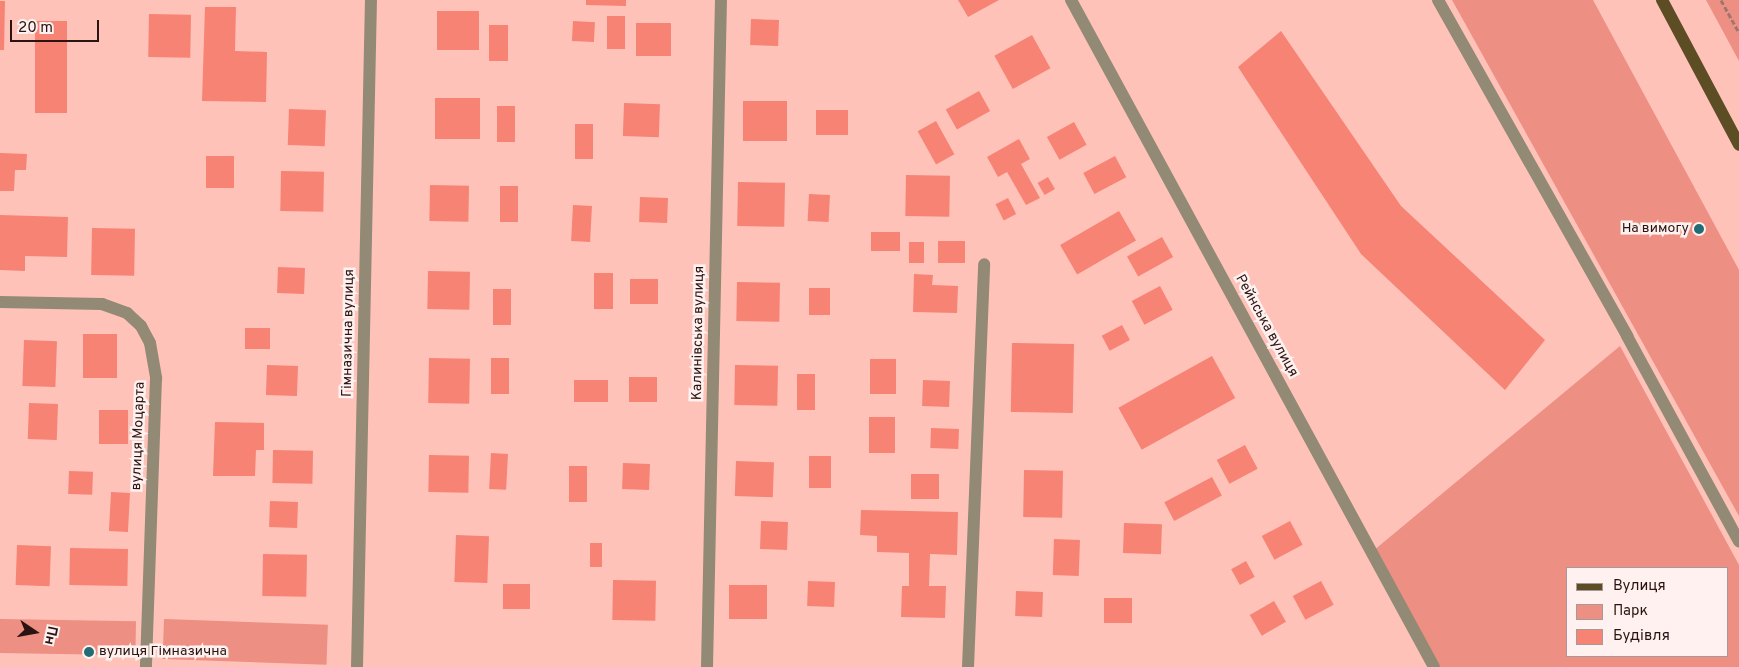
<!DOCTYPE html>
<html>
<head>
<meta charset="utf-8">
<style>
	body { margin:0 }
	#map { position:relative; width:1739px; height:667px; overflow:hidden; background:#ffc2b9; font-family:Overpass,sans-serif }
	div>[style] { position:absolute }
	.green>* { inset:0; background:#ed8f82; transform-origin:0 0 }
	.building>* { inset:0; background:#f78374; transform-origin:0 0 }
	.path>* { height:3px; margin-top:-1.5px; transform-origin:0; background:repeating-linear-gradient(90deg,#a0756e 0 5px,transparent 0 7.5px) }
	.minor>* { height:12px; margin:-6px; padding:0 6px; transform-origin:6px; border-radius:6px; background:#928a74 }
	.major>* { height:12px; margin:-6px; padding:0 6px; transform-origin:6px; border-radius:6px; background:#5d4d25 }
	.dots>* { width:14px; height:14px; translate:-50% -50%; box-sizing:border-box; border:2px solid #fef1ef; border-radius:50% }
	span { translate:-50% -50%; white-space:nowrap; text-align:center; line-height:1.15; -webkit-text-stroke:5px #fef1ef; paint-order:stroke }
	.poi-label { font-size:14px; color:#2a1411 }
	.right { translate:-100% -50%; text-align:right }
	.left { translate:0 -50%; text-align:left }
	.street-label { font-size:14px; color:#2a1411 }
	.legend { position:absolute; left:1566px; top:567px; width:162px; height:90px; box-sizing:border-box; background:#fef1ef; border:1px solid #a99996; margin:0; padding:6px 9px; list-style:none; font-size:15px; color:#2a1411 }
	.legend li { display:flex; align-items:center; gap:10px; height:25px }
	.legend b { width:25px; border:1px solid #a99996 }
	.north { position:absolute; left:10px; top:607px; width:50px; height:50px; -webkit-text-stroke:4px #fef1ef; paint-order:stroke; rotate:102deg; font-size:14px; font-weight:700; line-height:20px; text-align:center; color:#2a1411 }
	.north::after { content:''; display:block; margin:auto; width:18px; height:22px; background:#2a1411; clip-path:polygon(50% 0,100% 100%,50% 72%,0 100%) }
	.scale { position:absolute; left:10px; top:20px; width:89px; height:22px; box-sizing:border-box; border:2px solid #2a1411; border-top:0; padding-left:6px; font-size:15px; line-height:18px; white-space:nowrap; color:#2a1411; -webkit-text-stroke:4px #fef1ef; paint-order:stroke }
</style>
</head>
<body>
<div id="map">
	<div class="green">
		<i style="clip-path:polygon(1452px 0,1593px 0,1739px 270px,1739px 516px)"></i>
		<i style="clip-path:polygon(1706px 0,1739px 0,1739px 61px)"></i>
		<i style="clip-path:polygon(evenodd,1620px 346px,1739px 565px,1739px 667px,1434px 667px,1373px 551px,1620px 346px,1568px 568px,1728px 568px,1728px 656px,1568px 656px,1568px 568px)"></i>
		<i style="left:0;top:619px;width:136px;height:34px;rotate:1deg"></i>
		<i style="left:164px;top:619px;width:164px;height:40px;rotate:2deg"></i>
	</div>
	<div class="building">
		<i style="clip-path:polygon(586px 0,626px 0,626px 6px,586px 5px)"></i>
		<i style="clip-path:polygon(958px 0,999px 0,968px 17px)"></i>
		<i style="clip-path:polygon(0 1px,5px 1px,4px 50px,0 50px)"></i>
		<i style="clip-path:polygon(205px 7px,236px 7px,235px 51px,267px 52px,266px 102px,202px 101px)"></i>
		<i style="left:437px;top:11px;width:42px;height:39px"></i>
		<i style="left:149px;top:14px;width:42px;height:43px;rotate:1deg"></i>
		<i style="left:607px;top:16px;width:18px;height:33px"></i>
		<i style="left:751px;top:19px;width:28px;height:26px;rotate:2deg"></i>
		<i style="left:35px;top:21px;width:32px;height:92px"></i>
		<i style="left:573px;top:21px;width:22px;height:20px;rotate:3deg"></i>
		<i style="left:636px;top:23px;width:35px;height:33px"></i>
		<i style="left:489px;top:25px;width:19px;height:36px"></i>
		<i style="clip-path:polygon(1281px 31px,1401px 206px,1545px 340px,1505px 390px,1361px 254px,1238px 67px)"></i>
		<i style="left:1032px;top:35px;width:38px;height:43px;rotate:61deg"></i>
		<i style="left:979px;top:91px;width:23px;height:38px;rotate:61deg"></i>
		<i style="left:435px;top:98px;width:45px;height:41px"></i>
		<i style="left:743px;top:101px;width:44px;height:40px"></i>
		<i style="left:624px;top:103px;width:36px;height:33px;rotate:2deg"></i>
		<i style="left:497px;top:106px;width:18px;height:36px"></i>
		<i style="left:289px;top:109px;width:37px;height:36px;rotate:2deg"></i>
		<i style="left:816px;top:110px;width:32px;height:25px"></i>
		<i style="left:936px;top:121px;width:38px;height:21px;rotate:61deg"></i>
		<i style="left:1074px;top:122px;width:26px;height:31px;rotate:61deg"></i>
		<i style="left:575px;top:124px;width:18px;height:35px"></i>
		<i style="clip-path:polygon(1019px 139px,1030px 159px,1021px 164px,1040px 198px,1026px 205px,1007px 172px,998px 177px,987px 157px)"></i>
		<i style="clip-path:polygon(0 153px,27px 154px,26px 170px,15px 170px,14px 191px,0 191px)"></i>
		<i style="left:206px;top:156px;width:28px;height:32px"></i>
		<i style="left:1115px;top:156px;width:24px;height:36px;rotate:62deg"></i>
		<i style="left:281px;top:171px;width:43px;height:40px;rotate:1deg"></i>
		<i style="left:906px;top:175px;width:44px;height:41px;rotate:1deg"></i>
		<i style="left:1048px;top:177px;width:14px;height:12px;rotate:60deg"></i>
		<i style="left:738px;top:182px;width:47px;height:44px;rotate:1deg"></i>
		<i style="left:430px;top:185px;width:39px;height:36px;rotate:1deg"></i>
		<i style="left:500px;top:186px;width:18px;height:36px"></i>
		<i style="left:809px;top:194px;width:21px;height:27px;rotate:3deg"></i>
		<i style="left:640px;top:197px;width:28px;height:25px;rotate:2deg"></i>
		<i style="left:1008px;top:198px;width:18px;height:14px;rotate:63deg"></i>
		<i style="left:573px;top:205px;width:19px;height:36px;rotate:3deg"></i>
		<i style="left:1119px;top:211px;width:34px;height:68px;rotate:60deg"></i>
		<i style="clip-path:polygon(0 215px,68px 217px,67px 257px,25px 256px,25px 271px,0 270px)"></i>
		<i style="left:92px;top:228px;width:43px;height:47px;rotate:1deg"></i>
		<i style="left:871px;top:232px;width:29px;height:19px"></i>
		<i style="left:1162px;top:237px;width:23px;height:40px;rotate:61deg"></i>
		<i style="left:938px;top:241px;width:27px;height:22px"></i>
		<i style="left:909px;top:242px;width:15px;height:21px"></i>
		<i style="left:278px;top:267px;width:27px;height:26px;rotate:2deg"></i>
		<i style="left:428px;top:271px;width:42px;height:38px;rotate:1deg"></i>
		<i style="left:594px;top:273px;width:19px;height:36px"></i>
		<i style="clip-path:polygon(914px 274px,933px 275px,932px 285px,958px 286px,957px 313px,913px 312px)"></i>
		<i style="left:630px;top:279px;width:28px;height:25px"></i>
		<i style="left:737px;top:282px;width:43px;height:39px;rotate:1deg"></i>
		<i style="left:1160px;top:286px;width:27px;height:32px;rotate:62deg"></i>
		<i style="left:809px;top:288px;width:21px;height:27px"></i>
		<i style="left:493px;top:289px;width:18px;height:36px"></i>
		<i style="left:1122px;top:325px;width:17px;height:23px;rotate:62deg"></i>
		<i style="left:245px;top:328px;width:25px;height:21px"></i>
		<i style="left:83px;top:334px;width:34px;height:44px"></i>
		<i style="left:24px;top:340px;width:33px;height:46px;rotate:2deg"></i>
		<i style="left:1012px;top:343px;width:62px;height:69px;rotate:1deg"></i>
		<i style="left:1212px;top:356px;width:48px;height:107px;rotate:61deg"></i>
		<i style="left:429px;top:358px;width:41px;height:45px;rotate:1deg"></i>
		<i style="left:491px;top:358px;width:18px;height:36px"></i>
		<i style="left:870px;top:359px;width:26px;height:35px"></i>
		<i style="left:267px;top:365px;width:31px;height:30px;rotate:2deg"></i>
		<i style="left:735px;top:365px;width:43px;height:40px;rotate:1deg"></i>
		<i style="left:797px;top:374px;width:18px;height:36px"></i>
		<i style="left:629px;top:377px;width:28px;height:25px"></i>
		<i style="left:574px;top:380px;width:34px;height:22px"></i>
		<i style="left:923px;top:380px;width:27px;height:26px;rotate:2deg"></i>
		<i style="left:29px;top:403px;width:29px;height:36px;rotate:2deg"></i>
		<i style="left:99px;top:410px;width:29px;height:34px"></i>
		<i style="left:869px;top:417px;width:26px;height:36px"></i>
		<i style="clip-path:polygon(215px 422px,264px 423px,264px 450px,256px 450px,255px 476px,213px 476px)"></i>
		<i style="left:931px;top:428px;width:28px;height:20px;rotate:2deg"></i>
		<i style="left:1245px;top:445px;width:27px;height:32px;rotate:62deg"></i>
		<i style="left:273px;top:450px;width:40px;height:33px;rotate:1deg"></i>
		<i style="left:491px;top:453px;width:17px;height:36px;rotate:3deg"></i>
		<i style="left:429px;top:455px;width:40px;height:37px;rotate:1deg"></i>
		<i style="left:809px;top:456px;width:22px;height:32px"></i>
		<i style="left:736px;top:461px;width:38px;height:35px;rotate:2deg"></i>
		<i style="left:623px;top:463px;width:27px;height:26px;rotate:2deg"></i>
		<i style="left:569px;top:466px;width:18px;height:36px"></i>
		<i style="left:1024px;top:470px;width:39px;height:47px;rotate:1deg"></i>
		<i style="left:69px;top:471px;width:24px;height:23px;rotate:2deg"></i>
		<i style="left:911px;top:474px;width:28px;height:25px"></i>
		<i style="left:1212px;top:477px;width:21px;height:54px;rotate:62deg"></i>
		<i style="left:111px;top:492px;width:19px;height:39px;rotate:3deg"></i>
		<i style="left:270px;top:501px;width:28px;height:26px;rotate:2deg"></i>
		<i style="clip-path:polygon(861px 510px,958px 512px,957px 555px,930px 554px,929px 586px,946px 586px,945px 618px,901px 617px,902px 586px,909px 586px,909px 553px,877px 552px,877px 536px,860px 535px)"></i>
		<i style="left:761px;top:521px;width:27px;height:28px;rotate:2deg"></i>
		<i style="left:1290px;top:521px;width:27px;height:32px;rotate:62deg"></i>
		<i style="left:1124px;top:523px;width:38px;height:30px;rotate:2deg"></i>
		<i style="left:456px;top:535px;width:33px;height:47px;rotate:2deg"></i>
		<i style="left:1054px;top:539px;width:26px;height:36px;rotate:2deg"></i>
		<i style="left:590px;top:543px;width:12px;height:24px"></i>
		<i style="left:17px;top:545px;width:34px;height:40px;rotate:2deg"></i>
		<i style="left:70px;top:548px;width:58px;height:37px;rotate:1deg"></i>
		<i style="left:263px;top:554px;width:44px;height:42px;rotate:1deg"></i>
		<i style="left:1246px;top:561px;width:18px;height:17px;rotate:61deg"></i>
		<i style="left:613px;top:580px;width:43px;height:40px;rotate:1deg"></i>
		<i style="left:808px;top:581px;width:27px;height:25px;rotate:2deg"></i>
		<i style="left:1321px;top:581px;width:27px;height:32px;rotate:62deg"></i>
		<i style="left:503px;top:584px;width:27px;height:25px"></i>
		<i style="left:729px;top:585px;width:38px;height:34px"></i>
		<i style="left:1016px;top:591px;width:27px;height:25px;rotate:2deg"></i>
		<i style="left:1104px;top:598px;width:28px;height:25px"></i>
		<i style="left:1274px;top:601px;width:24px;height:28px;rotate:60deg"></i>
	</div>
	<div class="path">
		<i style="left:1721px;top:0;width:38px;rotate:61deg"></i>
	</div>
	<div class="minor">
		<i style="left:1071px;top:0;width:759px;rotate:61.44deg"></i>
		<i style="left:1438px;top:0;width:386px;rotate:60.6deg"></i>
		<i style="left:1627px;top:336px;width:234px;rotate:61.4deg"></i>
		<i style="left:0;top:302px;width:102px;rotate:1.1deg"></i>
		<i style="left:102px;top:304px;width:27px;rotate:20deg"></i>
		<i style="left:127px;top:313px;width:19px;rotate:43deg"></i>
		<i style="left:141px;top:326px;width:19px;rotate:62deg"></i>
		<i style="left:150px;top:343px;width:36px;rotate:80deg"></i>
		<i style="left:156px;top:378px;width:289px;rotate:92deg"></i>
		<i style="left:357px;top:667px;width:667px;rotate:-88.8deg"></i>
		<i style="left:707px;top:667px;width:667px;rotate:-88.8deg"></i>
		<i style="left:968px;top:667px;width:403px;rotate:-87.7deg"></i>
	</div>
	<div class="major">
		<i style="left:1662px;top:0;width:164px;rotate:62deg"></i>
	</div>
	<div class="dots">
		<i style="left:1699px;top:229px;background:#226c76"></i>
		<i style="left:89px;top:652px;background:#226c76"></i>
	</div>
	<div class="poi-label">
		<span class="right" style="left:1689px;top:229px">На вимогу</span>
		<span class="left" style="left:99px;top:652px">вулиця Гімназична</span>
	</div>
	<div class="street-label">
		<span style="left:1266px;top:326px;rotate:61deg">Рейнська вулиця</span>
		<span style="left:349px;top:333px;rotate:-89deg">Гімназична вулиця</span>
		<span style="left:699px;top:333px;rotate:-89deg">Калинівська вулиця</span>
		<span style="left:139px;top:436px;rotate:-88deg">вулиця Моцарта</span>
	</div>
	<ul class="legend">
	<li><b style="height:6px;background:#5d4d25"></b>Вулиця</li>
	<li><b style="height:14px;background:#ed8f82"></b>Парк</li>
	<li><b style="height:14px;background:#f78374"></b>Будівля</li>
	</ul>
	<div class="north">Пн</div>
	<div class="scale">20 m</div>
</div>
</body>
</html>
